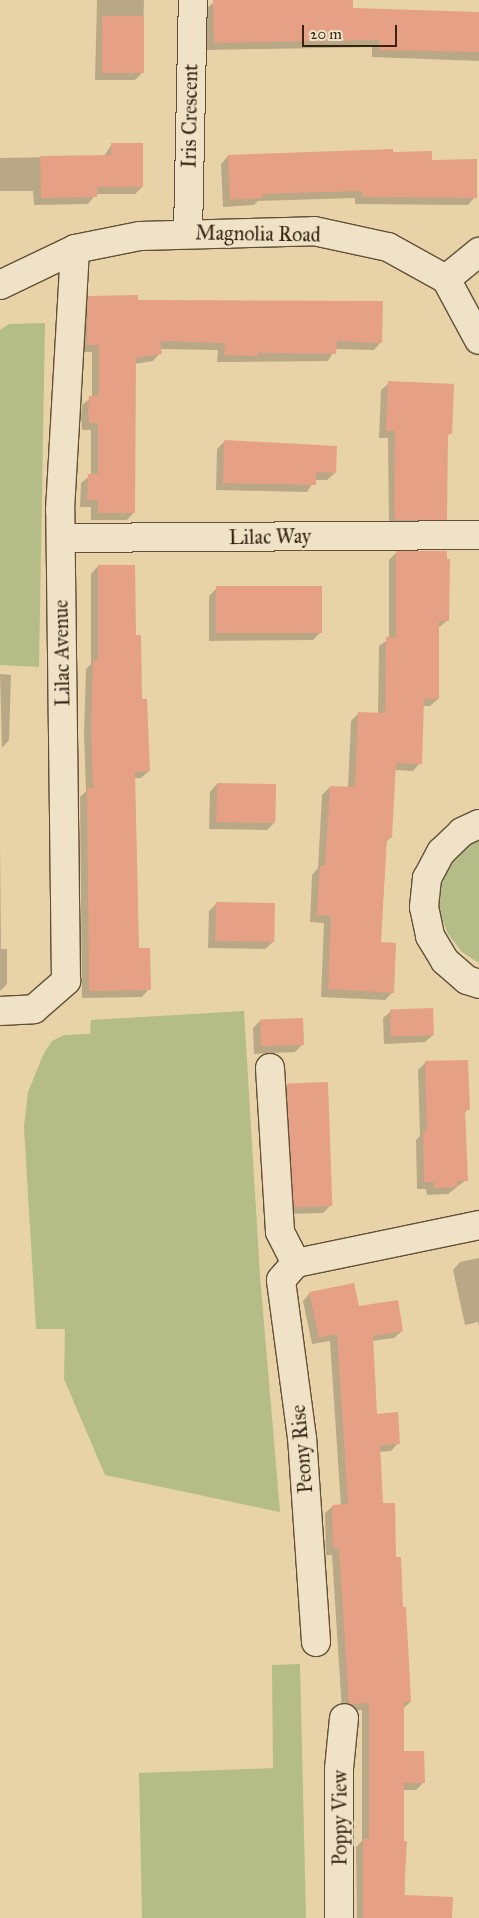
<!DOCTYPE html>
<html>
<head>
<meta charset="utf-8">
<style>
	body { margin:0 }
	#map { position:relative; width:479px; height:1918px; overflow:hidden; background:#e7d3a7; font-family:"IM FELL Great Primer",serif }
	div>[style] { position:absolute }
	.green>* { inset:0; background:#b4bc88 }
	.shadow>* { inset:0; background:#0003 }
	.building>* { inset:0; background:#e5a086; transform-origin:0 0 }
	.roads { filter:drop-shadow(1px 0 #615037) drop-shadow(-1px 0 #615037) drop-shadow(0 1px #615037) drop-shadow(0 -1px #615037) }
	.minor>* { height:28px; margin:-14px; padding:0 14px; transform-origin:14px; border-radius:14px; background:#efe2c6 }
	span { translate:-50% -50%; white-space:nowrap; text-align:center; line-height:1.15; -webkit-text-stroke:4.5px #efe2c6; paint-order:stroke }
	.street-label { font-size:20px; color:#342412 }
	.scale { position:absolute; left:302px; top:25px; width:95px; height:22px; box-sizing:border-box; border:2px solid #342412; border-top:0; padding-left:6px; font-size:15px; line-height:18px; white-space:nowrap; color:#342412; -webkit-text-stroke:4px #efe2c6; paint-order:stroke }
</style>
</head>
<body>
<div id="map">
	<div class="green">
		<i style="clip-path:polygon(45px 323px,39px 667px,0 665px,0 330px,9px 324px)"></i>
		<i style="clip-path:polygon(479px 838px,479px 963px,462px 952px,448px 934px,440px 913px,440px 890px,447px 868px,461px 850px)"></i>
		<i style="clip-path:polygon(244px 1011px,260px 1276px,280px 1512px,105px 1475px,64px 1379px,65px 1329px,36px 1329px,24px 1127px,28px 1092px,44px 1053px,52px 1041px,64px 1035px,90px 1034px,91px 1020px)"></i>
		<i style="clip-path:polygon(300px 1664px,306px 1918px,142px 1918px,139px 1773px,273px 1768px,272px 1665px)"></i>
	</div>
	<div class="shadow">
		<i style="clip-path:polygon(97px 0,144px 0,142px 73px,135px 80px,95px 80px)"></i>
		<i style="clip-path:polygon(352px 0,352px 9px,479px 13px,479px 61px,372px 57px,372px 47px,207px 50px,206px 9px,214px 2px)"></i>
		<i style="clip-path:polygon(112px 144px,142px 187px,135px 194px,96px 194px,88px 204px,34px 205px,33px 191px,0 191px,0 158px,104px 156px)"></i>
		<i style="clip-path:polygon(391px 153px,431px 161px,475px 197px,468px 205px,355px 204px,355px 198px,258px 201px,254px 205px,223px 207px,221px 164px,228px 156px)"></i>
		<i style="clip-path:polygon(88px 298px,137px 301px,381px 342px,374px 350px,335px 349px,328px 361px,217px 362px,218px 350px,160px 349px,160px 353px,153px 361px,134px 364px,134px 512px,127px 520px,91px 520px,91px 507px,80px 507px,81px 483px,91px 475px,91px 430px,82px 430px,81px 417px,82px 405px,92px 397px,92px 352px,80px 352px,81px 305px)"></i>
		<i style="clip-path:polygon(389px 383px,450px 433px,447px 437px,446px 519px,438px 527px,389px 527px,388px 438px,379px 438px,381px 390px)"></i>
		<i style="clip-path:polygon(225px 441px,335px 473px,327px 480px,315px 480px,307px 492px,216px 490px,217px 449px)"></i>
		<i style="clip-path:polygon(397px 552px,448px 620px,438px 628px,438px 699px,430px 706px,423px 706px,420px 763px,413px 771px,395px 770px,391px 837px,385px 843px,380px 943px,393px 992px,385px 1000px,321px 997px,324px 923px,310px 922px,312px 875px,318px 868px,322px 795px,330px 787px,348px 788px,351px 721px,359px 713px,378px 714px,379px 646px,389px 639px,389px 560px)"></i>
		<i style="clip-path:polygon(98px 566px,135px 637px,149px 771px,141px 778px,134px 778px,138px 949px,149px 989px,142px 997px,82px 998px,80px 797px,86px 791px,84px 733px,86px 669px,91px 664px,91px 574px)"></i>
		<i style="clip-path:polygon(217px 588px,321px 632px,313px 640px,209px 641px,209px 596px)"></i>
		<i style="clip-path:polygon(0 674px,11px 675px,9px 740px,2px 748px)"></i>
		<i style="clip-path:polygon(217px 784px,274px 823px,267px 830px,209px 829px,210px 792px)"></i>
		<i style="clip-path:polygon(0 841px,1px 949px,7px 949px,7px 984px,0 991px)"></i>
		<i style="clip-path:polygon(217px 903px,273px 942px,265px 949px,208px 948px,209px 911px)"></i>
		<i style="clip-path:polygon(391px 1011px,433px 1035px,425px 1042px,384px 1044px,383px 1018px)"></i>
		<i style="clip-path:polygon(261px 1020px,302px 1045px,295px 1052px,254px 1054px,253px 1028px)"></i>
		<i style="clip-path:polygon(426px 1062px,468px 1109px,464px 1114px,466px 1180px,448px 1194px,427px 1195px,426px 1189px,417px 1189px,416px 1140px,420px 1136px,418px 1070px)"></i>
		<i style="clip-path:polygon(287px 1085px,331px 1205px,323px 1213px,287px 1214px,279px 1092px)"></i>
		<i style="clip-path:polygon(479px 1258px,479px 1326px,478px 1322px,465px 1325px,453px 1270px,460px 1262px)"></i>
		<i style="clip-path:polygon(310px 1293px,358px 1308px,402px 1331px,394px 1338px,372px 1341px,376px 1415px,398px 1443px,391px 1451px,379px 1452px,382px 1505px,402px 1608px,410px 1702px,403px 1709px,403px 1752px,424px 1782px,416px 1790px,403px 1790px,405px 1918px,357px 1918px,356px 1847px,362px 1841px,362px 1710px,342px 1711px,332px 1555px,326px 1555px,325px 1513px,333px 1506px,341px 1506px,330px 1341px,312px 1344px,303px 1301px)"></i>
	</div>
	<div class="building">
		<i style="clip-path:polygon(213px 0,353px 0,353px 8px,479px 12px,479px 52px,379px 50px,379px 40px,214px 43px)"></i>
		<i style="left:102px;top:16px;width:42px;height:57px"></i>
		<i style="clip-path:polygon(111px 143px,143px 143px,143px 187px,97px 187px,97px 197px,41px 198px,40px 156px,111px 155px)"></i>
		<i style="clip-path:polygon(393px 149px,393px 152px,432px 151px,432px 160px,477px 159px,477px 198px,362px 197px,362px 191px,263px 194px,263px 198px,230px 200px,228px 155px)"></i>
		<i style="clip-path:polygon(138px 295px,138px 300px,383px 301px,382px 343px,337px 341px,336px 354px,258px 353px,258px 356px,224px 355px,225px 343px,160px 341px,162px 354px,136px 358px,135px 513px,98px 513px,98px 500px,87px 500px,88px 474px,98px 474px,98px 423px,89px 423px,88px 409px,89px 396px,99px 396px,99px 345px,87px 345px,88px 296px)"></i>
		<i style="clip-path:polygon(388px 381px,454px 384px,452px 434px,448px 434px,447px 520px,396px 520px,394px 516px,395px 431px,386px 431px)"></i>
		<i style="clip-path:polygon(224px 440px,337px 446px,336px 473px,316px 472px,316px 485px,223px 483px)"></i>
		<i style="clip-path:polygon(396px 551px,447px 551px,447px 559px,450px 559px,449px 621px,439px 621px,439px 699px,424px 699px,422px 764px,396px 763px,392px 838px,387px 838px,381px 942px,396px 943px,394px 993px,328px 989px,331px 916px,317px 915px,320px 866px,325px 866px,330px 786px,355px 787px,358px 712px,385px 713px,386px 637px,396px 637px)"></i>
		<i style="clip-path:polygon(98px 565px,135px 565px,136px 635px,141px 635px,142px 699px,147px 699px,150px 771px,135px 772px,139px 948px,150px 948px,151px 990px,89px 991px,87px 788px,93px 788px,91px 725px,93px 660px,98px 660px)"></i>
		<i style="left:322px;top:586px;width:47px;height:106px;rotate:90deg"></i>
		<i style="left:217px;top:783px;width:59px;height:39px;rotate:1deg"></i>
		<i style="left:216px;top:902px;width:59px;height:39px;rotate:1deg"></i>
		<i style="left:433px;top:1008px;width:27px;height:43px;rotate:88deg"></i>
		<i style="left:303px;top:1018px;width:27px;height:43px;rotate:88deg"></i>
		<i style="clip-path:polygon(468px 1060px,470px 1110px,465px 1110px,468px 1181px,457px 1181px,457px 1187px,434px 1188px,434px 1182px,424px 1182px,423px 1132px,427px 1131px,425px 1061px)"></i>
		<i style="left:328px;top:1082px;width:124px;height:41px;rotate:88deg"></i>
		<i style="clip-path:polygon(354px 1283px,359px 1306px,398px 1300px,403px 1331px,373px 1336px,377px 1414px,398px 1412px,400px 1444px,380px 1445px,383px 1503px,395px 1503px,396px 1557px,401px 1557px,403px 1607px,406px 1607px,411px 1702px,404px 1702px,404px 1751px,424px 1751px,425px 1783px,404px 1783px,404px 1841px,407px 1841px,404px 1895px,453px 1897px,452px 1918px,363px 1918px,363px 1839px,369px 1839px,369px 1703px,349px 1704px,339px 1548px,333px 1548px,332px 1505px,348px 1504px,337px 1334px,319px 1338px,309px 1292px)"></i>
	</div>
	<div class="roads">
		<div class="minor">
			<i style="left:188px;top:233px;width:233px;rotate:-88.8deg"></i>
			<i style="left:446px;top:279px;width:43px;rotate:-39.3deg"></i>
			<i style="left:0;top:285px;width:83px;rotate:-25.6deg"></i>
			<i style="left:75px;top:249px;width:66px;rotate:-11.3deg"></i>
			<i style="left:140px;top:236px;width:174px;rotate:-1.6deg"></i>
			<i style="left:314px;top:231px;width:76px;rotate:12.2deg"></i>
			<i style="left:388px;top:247px;width:66px;rotate:28.9deg"></i>
			<i style="left:446px;top:279px;width:69px;rotate:61.6deg"></i>
			<i style="left:61px;top:538px;width:418px;rotate:-0.4deg"></i>
			<i style="left:479px;top:824px;width:19px;rotate:155deg"></i>
			<i style="left:462px;top:832px;width:29px;rotate:136deg"></i>
			<i style="left:441px;top:852px;width:30px;rotate:118deg"></i>
			<i style="left:427px;top:878px;width:29px;rotate:96deg"></i>
			<i style="left:424px;top:907px;width:30px;rotate:78deg"></i>
			<i style="left:430px;top:936px;width:29px;rotate:59deg"></i>
			<i style="left:445px;top:961px;width:29px;rotate:41deg"></i>
			<i style="left:467px;top:980px;width:13px;rotate:18deg"></i>
			<i style="left:0;top:1011px;width:34px;rotate:-3deg"></i>
			<i style="left:34px;top:1009px;width:43px;rotate:-41.2deg"></i>
			<i style="left:66px;top:981px;width:471px;rotate:-90.7deg"></i>
			<i style="left:60px;top:510px;width:261px;rotate:-86.7deg"></i>
			<i style="left:270px;top:1068px;width:164px;rotate:86.5deg"></i>
			<i style="left:280px;top:1232px;width:35px;rotate:63deg"></i>
			<i style="left:316px;top:1642px;width:204px;rotate:-93.9deg"></i>
			<i style="left:302px;top:1438px;width:159px;rotate:-97.6deg"></i>
			<i style="left:281px;top:1280px;width:23px;rotate:-49deg"></i>
			<i style="left:296px;top:1263px;width:187px;rotate:-11.7deg"></i>
			<i style="left:339px;top:1918px;width:149px;rotate:-90deg"></i>
			<i style="left:339px;top:1769px;width:51px;rotate:-84.4deg"></i>
		</div>
	</div>
	<div class="street-label">
		<span style="left:190px;top:116px;rotate:-89deg">Iris Crescent</span>
		<span style="left:258px;top:234px;rotate:1deg">Magnolia Road</span>
		<span style="left:270px;top:537px;rotate:-1deg">Lilac Way</span>
		<span style="left:62px;top:653px;rotate:-91deg">Lilac Avenue</span>
		<span style="left:302px;top:1449px;rotate:-95deg">Peony Rise</span>
		<span style="left:340px;top:1818px;rotate:-90deg">Poppy View</span>
	</div>
	<div class="scale">20 m</div>
</div>
</body>
</html>
